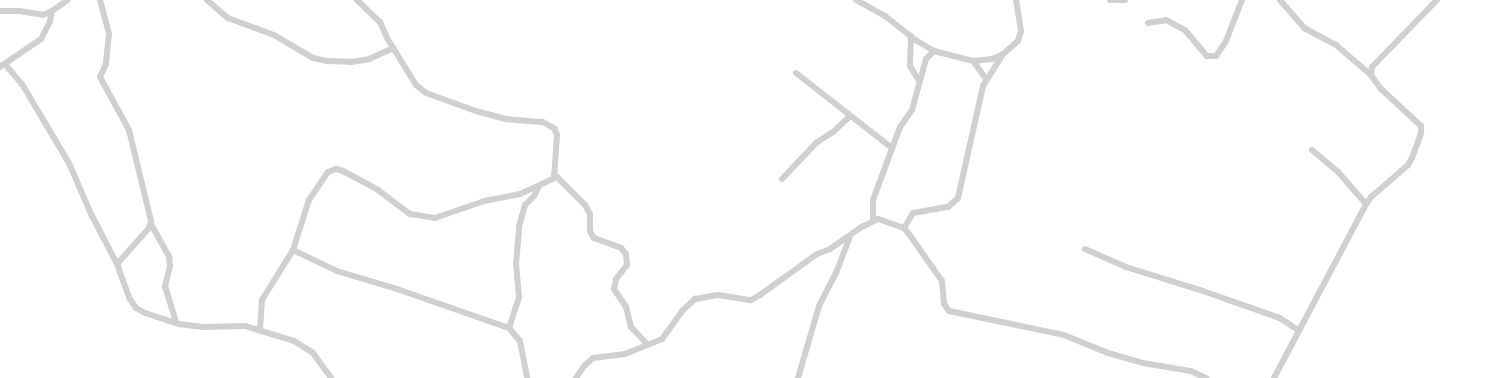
<!DOCTYPE html>
<html>
<head>
<meta charset="utf-8">
<style>
	body { margin:0 }
	#map { position:relative; width:1501px; height:378px; overflow:hidden; background:#fff; font-family:"PT Sans Narrow",sans-serif }
	div>[style] { position:absolute }
	.street>* { height:6px; margin:-3px; padding:0 3px; transform-origin:3px; border-radius:3px; background:#d0d0d0 }
	span { translate:-50% -50%; white-space:nowrap; text-align:center; line-height:1.15; -webkit-text-stroke:5px #fff; paint-order:stroke }
</style>
</head>
<body>
<div id="map">
	<div class="street">
		<i style="left:100px;top:0;width:35px;rotate:75deg"></i>
		<i style="left:109px;top:34px;width:30px;rotate:96deg"></i>
		<i style="left:106px;top:64px;width:14px;rotate:115deg"></i>
		<i style="left:100px;top:77px;width:60px;rotate:61.3deg"></i>
		<i style="left:129px;top:130px;width:94px;rotate:76.4deg"></i>
		<i style="left:151px;top:221px;width:7px;rotate:106deg"></i>
		<i style="left:149px;top:228px;width:48px;rotate:131.6deg"></i>
		<i style="left:207px;top:0;width:28px;rotate:41deg"></i>
		<i style="left:228px;top:18px;width:49px;rotate:20.3deg"></i>
		<i style="left:274px;top:35px;width:45px;rotate:30.5deg"></i>
		<i style="left:313px;top:58px;width:14px;rotate:12deg"></i>
		<i style="left:327px;top:61px;width:24px;rotate:2deg"></i>
		<i style="left:351px;top:62px;width:18px;rotate:-9deg"></i>
		<i style="left:369px;top:59px;width:27px;rotate:-24deg"></i>
		<i style="left:357px;top:0;width:32px;rotate:44deg"></i>
		<i style="left:380px;top:22px;width:17px;rotate:66deg"></i>
		<i style="left:387px;top:38px;width:55px;rotate:58.3deg"></i>
		<i style="left:416px;top:85px;width:13px;rotate:39deg"></i>
		<i style="left:426px;top:93px;width:53px;rotate:19.8deg"></i>
		<i style="left:476px;top:111px;width:30px;rotate:15deg"></i>
		<i style="left:505px;top:119px;width:38px;rotate:5deg"></i>
		<i style="left:543px;top:122px;width:13px;rotate:29deg"></i>
		<i style="left:554px;top:128px;width:8px;rotate:67deg"></i>
		<i style="left:557px;top:135px;width:39px;rotate:94deg"></i>
		<i style="left:554px;top:174px;width:44px;rotate:45deg"></i>
		<i style="left:585px;top:205px;width:10px;rotate:61deg"></i>
		<i style="left:590px;top:214px;width:17px;rotate:90deg"></i>
		<i style="left:590px;top:231px;width:8px;rotate:60deg"></i>
		<i style="left:594px;top:238px;width:29px;rotate:20deg"></i>
		<i style="left:621px;top:248px;width:8px;rotate:50deg"></i>
		<i style="left:626px;top:254px;width:11px;rotate:85deg"></i>
		<i style="left:627px;top:265px;width:18px;rotate:128deg"></i>
		<i style="left:616px;top:279px;width:10px;rotate:101deg"></i>
		<i style="left:614px;top:289px;width:22px;rotate:56deg"></i>
		<i style="left:626px;top:307px;width:21px;rotate:76deg"></i>
		<i style="left:631px;top:327px;width:23px;rotate:47deg"></i>
		<i style="left:856px;top:0;width:33px;rotate:29deg"></i>
		<i style="left:885px;top:16px;width:41px;rotate:38deg"></i>
		<i style="left:917px;top:41px;width:20px;rotate:30deg"></i>
		<i style="left:934px;top:51px;width:40px;rotate:14.4deg"></i>
		<i style="left:973px;top:61px;width:19px;rotate:-6deg"></i>
		<i style="left:992px;top:59px;width:12px;rotate:-24deg"></i>
		<i style="left:1003px;top:54px;width:20px;rotate:-41deg"></i>
		<i style="left:1018px;top:41px;width:10px;rotate:-73deg"></i>
		<i style="left:1021px;top:31px;width:31px;rotate:-99deg"></i>
		<i style="left:1110px;top:0;width:15px"></i>
		<i style="left:1280px;top:0;width:37px;rotate:49deg"></i>
		<i style="left:1304px;top:28px;width:36px;rotate:28deg"></i>
		<i style="left:1336px;top:45px;width:46px;rotate:40.6deg"></i>
		<i style="left:0;top:11px;width:19px"></i>
		<i style="left:19px;top:11px;width:24px;rotate:9deg"></i>
		<i style="left:43px;top:15px;width:10px;rotate:-24deg"></i>
		<i style="left:1148px;top:23px;width:18px;rotate:-9deg"></i>
		<i style="left:1166px;top:20px;width:21px;rotate:28deg"></i>
		<i style="left:1185px;top:30px;width:34px;rotate:50deg"></i>
		<i style="left:1207px;top:56px;width:9px"></i>
		<i style="left:1216px;top:56px;width:18px;rotate:-56deg"></i>
		<i style="left:1226px;top:41px;width:44px;rotate:-68.7deg"></i>
		<i style="left:911px;top:36px;width:30px;rotate:92deg"></i>
		<i style="left:910px;top:66px;width:17px;rotate:59deg"></i>
		<i style="left:973px;top:61px;width:22px;rotate:54deg"></i>
		<i style="left:5px;top:64px;width:26px;rotate:50deg"></i>
		<i style="left:22px;top:84px;width:92px;rotate:59.3deg"></i>
		<i style="left:69px;top:163px;width:56px;rotate:66.7deg"></i>
		<i style="left:91px;top:214px;width:56px;rotate:62.5deg"></i>
		<i style="left:117px;top:264px;width:37px;rotate:70deg"></i>
		<i style="left:130px;top:299px;width:11px;rotate:56deg"></i>
		<i style="left:136px;top:308px;width:10px;rotate:29deg"></i>
		<i style="left:145px;top:313px;width:36px;rotate:18deg"></i>
		<i style="left:179px;top:324px;width:24px;rotate:7deg"></i>
		<i style="left:203px;top:327px;width:42px;rotate:-1.4deg"></i>
		<i style="left:245px;top:326px;width:51px;rotate:17deg"></i>
		<i style="left:294px;top:341px;width:22px;rotate:32deg"></i>
		<i style="left:313px;top:353px;width:31px;rotate:54deg"></i>
		<i style="left:0;top:67px;width:50px;rotate:-34.3deg"></i>
		<i style="left:41px;top:39px;width:20px;rotate:-63deg"></i>
		<i style="left:50px;top:21px;width:10px;rotate:-79deg"></i>
		<i style="left:52px;top:11px;width:19px;rotate:-35deg"></i>
		<i style="left:796px;top:73px;width:122px;rotate:38deg"></i>
		<i style="left:1312px;top:150px;width:35px;rotate:40deg"></i>
		<i style="left:1339px;top:173px;width:41px;rotate:48.9deg"></i>
		<i style="left:782px;top:179px;width:50px;rotate:-46.6deg"></i>
		<i style="left:816px;top:143px;width:20px;rotate:-33deg"></i>
		<i style="left:833px;top:132px;width:22px;rotate:-43deg"></i>
		<i style="left:873px;top:220px;width:20px;rotate:-90deg"></i>
		<i style="left:873px;top:200px;width:78px;rotate:-69.7deg"></i>
		<i style="left:900px;top:127px;width:21px;rotate:-55deg"></i>
		<i style="left:912px;top:110px;width:53px;rotate:-74.6deg"></i>
		<i style="left:926px;top:59px;width:11px;rotate:-45deg"></i>
		<i style="left:151px;top:224px;width:38px;rotate:61deg"></i>
		<i style="left:169px;top:257px;width:9px;rotate:84deg"></i>
		<i style="left:170px;top:266px;width:21px;rotate:104deg"></i>
		<i style="left:165px;top:286px;width:39px;rotate:73deg"></i>
		<i style="left:904px;top:228px;width:17px;rotate:-59deg"></i>
		<i style="left:913px;top:213px;width:36px;rotate:-10deg"></i>
		<i style="left:948px;top:207px;width:13px;rotate:-42deg"></i>
		<i style="left:958px;top:198px;width:115px;rotate:-77.4deg"></i>
		<i style="left:983px;top:86px;width:36px;rotate:-58deg"></i>
		<i style="left:1085px;top:249px;width:45px;rotate:23.7deg"></i>
		<i style="left:1126px;top:267px;width:77px;rotate:17.3deg"></i>
		<i style="left:1200px;top:290px;width:85px;rotate:19.3deg"></i>
		<i style="left:1280px;top:318px;width:23px;rotate:34deg"></i>
		<i style="left:293px;top:250px;width:49px;rotate:25.5deg"></i>
		<i style="left:337px;top:271px;width:63px;rotate:16.7deg"></i>
		<i style="left:397px;top:289px;width:119px;rotate:19.2deg"></i>
		<i style="left:509px;top:328px;width:17px;rotate:50deg"></i>
		<i style="left:520px;top:341px;width:38px;rotate:79deg"></i>
		<i style="left:509px;top:328px;width:33px;rotate:-72deg"></i>
		<i style="left:519px;top:297px;width:33px;rotate:-95deg"></i>
		<i style="left:516px;top:264px;width:38px;rotate:-85deg"></i>
		<i style="left:519px;top:226px;width:22px;rotate:-74deg"></i>
		<i style="left:525px;top:205px;width:13px;rotate:-45deg"></i>
		<i style="left:534px;top:196px;width:11px;rotate:-63deg"></i>
		<i style="left:260px;top:329px;width:29px;rotate:-86deg"></i>
		<i style="left:262px;top:300px;width:59px;rotate:-58.2deg"></i>
		<i style="left:293px;top:250px;width:52px;rotate:-72.3deg"></i>
		<i style="left:309px;top:200px;width:34px;rotate:-56deg"></i>
		<i style="left:328px;top:172px;width:9px;rotate:-21deg"></i>
		<i style="left:336px;top:169px;width:7px;rotate:16deg"></i>
		<i style="left:343px;top:171px;width:40px;rotate:28deg"></i>
		<i style="left:378px;top:190px;width:40px;rotate:37deg"></i>
		<i style="left:410px;top:214px;width:25px;rotate:9deg"></i>
		<i style="left:435px;top:218px;width:52px;rotate:-19.1deg"></i>
		<i style="left:484px;top:201px;width:37px;rotate:-11deg"></i>
		<i style="left:520px;top:194px;width:41px;rotate:-24.7deg"></i>
		<i style="left:576px;top:378px;width:14px;rotate:-56deg"></i>
		<i style="left:584px;top:366px;width:12px;rotate:-42deg"></i>
		<i style="left:593px;top:358px;width:32px;rotate:-7deg"></i>
		<i style="left:625px;top:354px;width:40px;rotate:-22deg"></i>
		<i style="left:662px;top:339px;width:34px;rotate:-54deg"></i>
		<i style="left:682px;top:311px;width:18px;rotate:-43deg"></i>
		<i style="left:695px;top:299px;width:23px;rotate:-10deg"></i>
		<i style="left:718px;top:295px;width:33px;rotate:9deg"></i>
		<i style="left:751px;top:300px;width:10px;rotate:-29deg"></i>
		<i style="left:760px;top:295px;width:70px;rotate:-35.7deg"></i>
		<i style="left:817px;top:254px;width:14px;rotate:-21deg"></i>
		<i style="left:830px;top:249px;width:39px;rotate:-35deg"></i>
		<i style="left:862px;top:227px;width:18px;rotate:-27deg"></i>
		<i style="left:878px;top:219px;width:28px;rotate:19deg"></i>
		<i style="left:904px;top:228px;width:8px;rotate:50deg"></i>
		<i style="left:909px;top:234px;width:57px;rotate:54.9deg"></i>
		<i style="left:942px;top:281px;width:23px;rotate:85deg"></i>
		<i style="left:944px;top:304px;width:9px;rotate:54deg"></i>
		<i style="left:949px;top:311px;width:117px;rotate:11.8deg"></i>
		<i style="left:1064px;top:335px;width:48px;rotate:22.2deg"></i>
		<i style="left:1108px;top:353px;width:36px;rotate:16deg"></i>
		<i style="left:1143px;top:363px;width:49px;rotate:9.5deg"></i>
		<i style="left:1191px;top:371px;width:17px;rotate:25deg"></i>
		<i style="left:798px;top:378px;width:75px;rotate:-73.7deg"></i>
		<i style="left:819px;top:306px;width:37px;rotate:-63deg"></i>
		<i style="left:836px;top:273px;width:39px;rotate:-69deg"></i>
		<i style="left:1274px;top:378px;width:197px;rotate:-62.1deg"></i>
		<i style="left:1366px;top:204px;width:9px;rotate:-54deg"></i>
		<i style="left:1371px;top:197px;width:49px;rotate:-40.9deg"></i>
		<i style="left:1408px;top:165px;width:8px;rotate:-60deg"></i>
		<i style="left:1412px;top:158px;width:27px;rotate:-70deg"></i>
		<i style="left:1421px;top:133px;width:7px;rotate:-90deg"></i>
		<i style="left:1421px;top:126px;width:54px;rotate:-137.2deg"></i>
		<i style="left:1381px;top:89px;width:17px;rotate:-126deg"></i>
		<i style="left:1371px;top:75px;width:8px;rotate:-83deg"></i>
		<i style="left:1372px;top:67px;width:93px;rotate:-45.9deg"></i>
	</div>
</div>
</body>
</html>
